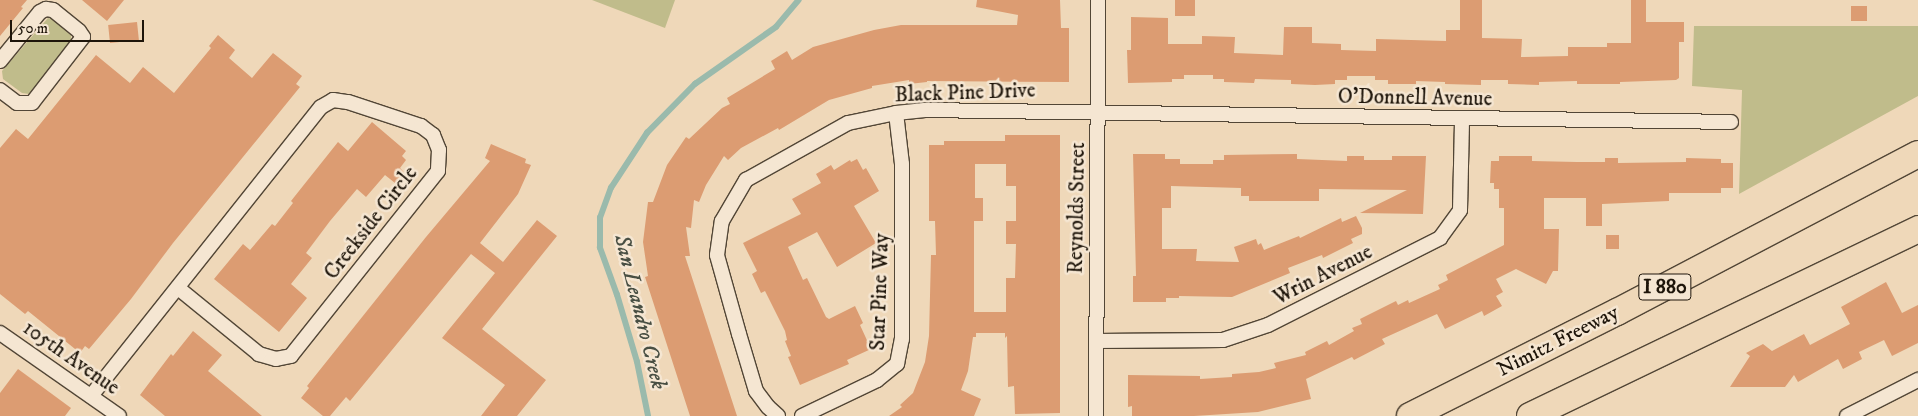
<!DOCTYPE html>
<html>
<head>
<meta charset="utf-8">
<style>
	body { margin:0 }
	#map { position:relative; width:1918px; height:416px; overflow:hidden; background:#efd8b9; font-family:"IM FELL DW Pica",serif }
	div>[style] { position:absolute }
	.green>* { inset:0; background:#c0bc8b }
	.stream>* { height:5.5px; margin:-2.75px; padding:0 2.75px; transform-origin:2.75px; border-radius:2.75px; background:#9abaac }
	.building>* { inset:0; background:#dc9c72; transform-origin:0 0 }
	.roads { filter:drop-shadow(1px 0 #524636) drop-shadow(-1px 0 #524636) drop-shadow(0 1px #524636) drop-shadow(0 -1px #524636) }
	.street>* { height:14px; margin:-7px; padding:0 7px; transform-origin:7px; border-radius:7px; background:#f5e6d2 }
	.highway>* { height:26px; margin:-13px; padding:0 13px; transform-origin:13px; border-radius:13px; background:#efd8b9 }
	span { translate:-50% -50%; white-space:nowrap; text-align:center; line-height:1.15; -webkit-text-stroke:5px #f5e6d2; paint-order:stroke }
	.shield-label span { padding:1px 4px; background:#f5e6d2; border:1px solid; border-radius:4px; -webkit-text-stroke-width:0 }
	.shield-label { font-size:20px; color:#1e150a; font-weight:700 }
	.street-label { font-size:21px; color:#1e150a }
	.water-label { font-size:22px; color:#494f43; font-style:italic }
	.scale { position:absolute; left:10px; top:20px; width:134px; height:22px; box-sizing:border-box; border:2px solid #1e150a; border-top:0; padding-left:6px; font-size:15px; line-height:18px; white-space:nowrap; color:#1e150a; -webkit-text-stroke:4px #f5e6d2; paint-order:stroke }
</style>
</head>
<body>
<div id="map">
	<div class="green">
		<i style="clip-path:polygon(592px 0,675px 0,665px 28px)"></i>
		<i style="clip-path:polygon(48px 18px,52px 19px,71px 35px,71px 42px,29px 94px,22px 93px,3px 79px,2px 71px)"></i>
		<i style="clip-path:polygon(1694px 26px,1918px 26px,1918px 96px,1739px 194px,1742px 90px,1692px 86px)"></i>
	</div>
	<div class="stream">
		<i style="left:648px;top:416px;width:55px;rotate:-101.5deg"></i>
		<i style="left:637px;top:362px;width:70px;rotate:-106.6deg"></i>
		<i style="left:617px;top:295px;width:50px;rotate:-109.9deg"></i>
		<i style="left:600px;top:248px;width:30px;rotate:-90deg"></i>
		<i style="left:600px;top:218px;width:32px;rotate:-70deg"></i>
		<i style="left:611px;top:188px;width:66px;rotate:-56.8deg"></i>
		<i style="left:647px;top:133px;width:69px;rotate:-45.6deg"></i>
		<i style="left:695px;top:84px;width:99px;rotate:-35.1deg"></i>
		<i style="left:776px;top:27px;width:35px;rotate:-50deg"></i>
	</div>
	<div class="building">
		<i style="clip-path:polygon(0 0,27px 0,21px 7px,23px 8px,0 36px)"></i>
		<i style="clip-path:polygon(82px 0,124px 0,107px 21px)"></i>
		<i style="clip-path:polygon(977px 0,1060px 0,1061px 28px,1069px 28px,1069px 82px,927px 81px,927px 82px,909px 84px,909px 80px,872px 86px,872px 88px,829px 100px,779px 130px,778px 128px,741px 148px,728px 160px,724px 156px,706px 185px,699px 202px,694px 200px,691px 228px,686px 227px,690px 256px,685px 256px,737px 416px,690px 416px,645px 277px,648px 276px,643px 242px,648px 202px,653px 202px,667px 165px,686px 137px,689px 139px,722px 108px,730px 104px,727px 98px,775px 69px,771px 61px,787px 51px,792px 60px,813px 47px,874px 30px,901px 25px,1017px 25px,1018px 15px,976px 7px)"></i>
		<i style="left:1175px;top:0;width:20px;height:16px"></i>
		<i style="clip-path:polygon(1460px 0,1482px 0,1482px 38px,1522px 39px,1521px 57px,1568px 56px,1568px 47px,1607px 47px,1607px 43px,1631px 43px,1631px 0,1646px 0,1646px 22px,1684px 22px,1684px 42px,1679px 42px,1679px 78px,1676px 80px,1620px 82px,1620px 84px,1577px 84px,1577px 81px,1539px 82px,1539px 85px,1508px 84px,1508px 80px,1481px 80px,1481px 85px,1445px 84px,1445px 82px,1416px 81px,1416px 84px,1388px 84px,1388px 80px,1375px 80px,1375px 76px,1347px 76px,1347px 80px,1335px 80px,1335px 84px,1315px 85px,1291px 84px,1291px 80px,1255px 79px,1254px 83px,1224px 82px,1224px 79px,1213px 79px,1213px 75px,1184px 75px,1184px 79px,1172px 79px,1172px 82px,1128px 83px,1127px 50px,1131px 50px,1131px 17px,1168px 18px,1168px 44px,1202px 44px,1202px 36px,1235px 37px,1234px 53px,1283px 55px,1284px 27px,1312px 27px,1312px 43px,1341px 44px,1341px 50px,1376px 51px,1376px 39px,1446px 41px,1446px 30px,1460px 30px)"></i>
		<i style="left:1851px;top:6px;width:16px;height:15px"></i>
		<i style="left:137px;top:22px;width:18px;height:29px;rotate:84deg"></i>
		<i style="clip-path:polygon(218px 35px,235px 50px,229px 58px,252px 78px,273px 53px,302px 76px,296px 84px,300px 87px,173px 243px,131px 299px,89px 349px,85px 346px,80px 353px,28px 311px,25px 314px,0 294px,0 148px,16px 129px,28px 139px,96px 55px,130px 83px,143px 67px,174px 93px,211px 48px,209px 46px)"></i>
		<i style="clip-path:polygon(372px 122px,406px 151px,402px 156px,406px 160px,400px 168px,404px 172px,395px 183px,385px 175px,366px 197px,357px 189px,330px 221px,306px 253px,312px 258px,291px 284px,307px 298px,279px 332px,214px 279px,243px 244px,250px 250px,272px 224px,275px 226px,293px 203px,291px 201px,338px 142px,348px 151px)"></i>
		<i style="clip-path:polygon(evenodd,1005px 135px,1060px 135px,1060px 413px,1015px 414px,1014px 386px,1008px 387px,1007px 336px,1005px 338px,1005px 333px,976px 333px,976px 337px,973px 337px,968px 371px,961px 390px,981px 399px,974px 416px,889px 416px,902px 407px,900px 405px,913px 393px,925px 362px,929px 336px,931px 255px,936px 255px,935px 221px,929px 221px,929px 145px,944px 145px,944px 141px,1005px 141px,1005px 135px,975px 164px,1006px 164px,1006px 186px,1016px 186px,1016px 221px,1006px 221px,1006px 244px,1016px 244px,1015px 278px,1006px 278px,1006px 312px,974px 312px,974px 221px,983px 221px,983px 198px,975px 198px,975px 164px)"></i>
		<i style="clip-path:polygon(491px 144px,526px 159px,525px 163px,531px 165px,518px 194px,480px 243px,503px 262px,537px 220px,557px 236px,482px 329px,546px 380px,517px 416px,481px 416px,505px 385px,442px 338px,495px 273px,471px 254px,350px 401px,346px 397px,330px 416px,323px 416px,301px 398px,309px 388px,307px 386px,426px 237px,490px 161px,485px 158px)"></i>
		<i style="clip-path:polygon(1133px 154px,1165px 154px,1165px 159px,1180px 159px,1180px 164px,1213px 164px,1213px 160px,1224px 160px,1224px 155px,1297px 154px,1297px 159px,1347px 161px,1347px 156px,1364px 156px,1364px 160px,1392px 160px,1392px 156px,1426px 156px,1423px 214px,1360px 213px,1407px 190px,1319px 189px,1319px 201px,1249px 201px,1249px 196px,1241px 196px,1241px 188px,1171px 186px,1171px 208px,1162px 208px,1162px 249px,1197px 249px,1196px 261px,1239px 262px,1234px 247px,1256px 239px,1258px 245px,1261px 243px,1264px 250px,1299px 236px,1300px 238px,1341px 218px,1342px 222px,1356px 216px,1362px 228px,1362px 234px,1351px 239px,1353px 243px,1323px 258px,1322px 255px,1288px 268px,1290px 273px,1232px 297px,1179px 296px,1179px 298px,1166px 298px,1166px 302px,1133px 302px,1133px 276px,1136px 276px)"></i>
		<i style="clip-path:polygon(1499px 156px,1532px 156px,1532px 161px,1577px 162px,1605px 162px,1605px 158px,1618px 158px,1618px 163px,1686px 162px,1686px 158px,1721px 159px,1721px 163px,1733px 163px,1733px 188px,1721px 188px,1721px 193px,1669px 193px,1669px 201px,1602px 204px,1602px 226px,1586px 226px,1586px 198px,1544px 198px,1544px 229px,1559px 229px,1558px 271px,1553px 271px,1546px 284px,1516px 269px,1496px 279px,1503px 292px,1496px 296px,1502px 306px,1484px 316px,1482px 311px,1445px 329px,1437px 314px,1382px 339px,1385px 344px,1354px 360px,1352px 357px,1306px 379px,1311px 399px,1258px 412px,1194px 416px,1132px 416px,1132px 406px,1128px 407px,1128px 375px,1200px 376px,1200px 379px,1232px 377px,1232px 374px,1259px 372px,1276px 368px,1274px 363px,1306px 355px,1305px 352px,1327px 341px,1329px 345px,1354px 331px,1352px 328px,1362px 324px,1360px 319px,1396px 301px,1398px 305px,1408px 300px,1409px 303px,1440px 289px,1438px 285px,1448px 280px,1446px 275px,1504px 245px,1504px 208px,1499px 208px,1499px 189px,1494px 189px,1494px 183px,1490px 183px,1491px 161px,1499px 161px)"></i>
		<i style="clip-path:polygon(857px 159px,863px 170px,866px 168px,879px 191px,854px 206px,876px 243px,837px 267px,817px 232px,788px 247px,803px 280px,807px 278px,826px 317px,829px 319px,855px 306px,863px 323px,860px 325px,871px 349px,847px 360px,849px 364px,800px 385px,788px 357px,791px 356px,785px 341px,787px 340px,785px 331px,765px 291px,761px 293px,752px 274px,757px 271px,743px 243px,801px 214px,792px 199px,821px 183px,816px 174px,831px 165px,834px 170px,850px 160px,851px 162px)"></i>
		<i style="left:1619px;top:235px;width:14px;height:13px;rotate:90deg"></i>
		<i style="clip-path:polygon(1886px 282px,1902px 313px,1918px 305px,1918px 343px,1892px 356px,1884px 340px,1859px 352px,1862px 359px,1843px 369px,1838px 359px,1798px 382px,1794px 375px,1785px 387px,1730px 387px,1750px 356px,1746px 353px,1763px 344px,1772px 351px,1804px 334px,1810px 345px,1850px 324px,1841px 307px)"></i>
		<i style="clip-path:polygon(193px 331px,222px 355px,208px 371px,262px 416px,165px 416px,140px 395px,171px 354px,173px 356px)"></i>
		<i style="clip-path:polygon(18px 369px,71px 408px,65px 416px,0 416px,0 393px)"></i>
	</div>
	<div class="roads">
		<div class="street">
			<i style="left:0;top:61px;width:63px;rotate:-50.8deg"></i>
			<i style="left:40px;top:12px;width:7px;rotate:-27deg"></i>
			<i style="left:46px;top:9px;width:7px;rotate:8deg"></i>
			<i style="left:53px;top:10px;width:33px;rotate:39deg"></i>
			<i style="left:79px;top:31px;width:7px;rotate:56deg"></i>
			<i style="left:83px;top:37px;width:83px;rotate:127.7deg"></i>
			<i style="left:32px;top:103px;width:15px;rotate:180deg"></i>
			<i style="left:17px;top:103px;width:21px;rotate:-143deg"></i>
			<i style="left:0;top:333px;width:145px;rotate:34.9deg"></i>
			<i style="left:1096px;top:341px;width:127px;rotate:-0.5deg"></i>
			<i style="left:1223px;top:340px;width:47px;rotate:-18.4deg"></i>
			<i style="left:1268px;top:325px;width:193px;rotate:-26.8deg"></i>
			<i style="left:1440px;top:238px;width:34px;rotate:-54deg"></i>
			<i style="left:1460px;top:210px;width:91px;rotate:-88.7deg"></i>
			<i style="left:91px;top:396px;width:369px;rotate:-51.5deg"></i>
			<i style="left:321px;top:107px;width:14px;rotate:-30deg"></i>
			<i style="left:333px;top:100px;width:15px;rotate:8deg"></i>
			<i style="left:348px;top:102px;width:77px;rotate:18.2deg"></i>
			<i style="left:421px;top:126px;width:15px;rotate:37deg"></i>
			<i style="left:433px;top:135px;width:16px;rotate:68deg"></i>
			<i style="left:439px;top:150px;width:21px;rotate:93deg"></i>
			<i style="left:438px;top:171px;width:236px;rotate:128.5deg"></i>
			<i style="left:291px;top:356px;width:15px;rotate:169deg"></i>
			<i style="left:276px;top:359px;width:18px;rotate:-164deg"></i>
			<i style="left:259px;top:354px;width:104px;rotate:-140.8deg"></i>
			<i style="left:778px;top:416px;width:13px;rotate:-138deg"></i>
			<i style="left:768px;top:407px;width:20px;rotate:-127deg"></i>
			<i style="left:756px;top:391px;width:59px;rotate:-106.6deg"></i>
			<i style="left:739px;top:334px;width:82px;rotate:-105.6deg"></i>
			<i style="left:717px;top:255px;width:34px;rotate:-82deg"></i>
			<i style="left:722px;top:221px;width:48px;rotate:-59.7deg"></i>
			<i style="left:746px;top:180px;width:117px;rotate:-29.2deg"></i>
			<i style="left:848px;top:123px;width:49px;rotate:-11.8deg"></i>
			<i style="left:896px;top:113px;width:29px;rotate:-6deg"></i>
			<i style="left:925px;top:110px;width:806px;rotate:0.85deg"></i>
			<i style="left:802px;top:416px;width:83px;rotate:-25.6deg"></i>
			<i style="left:877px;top:380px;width:26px;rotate:-39deg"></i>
			<i style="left:897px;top:364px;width:25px;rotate:-79deg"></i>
			<i style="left:902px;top:339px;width:175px;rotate:-90deg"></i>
			<i style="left:902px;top:164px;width:51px;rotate:-96.7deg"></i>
			<i style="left:1096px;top:416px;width:416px;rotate:-89.7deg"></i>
			<i style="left:1847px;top:416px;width:80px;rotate:-26.9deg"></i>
		</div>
		<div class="highway">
			<i style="left:1410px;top:416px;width:232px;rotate:-26.7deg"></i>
			<i style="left:1617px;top:312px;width:340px;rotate:-27.7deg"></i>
			<i style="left:1530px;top:416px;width:431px;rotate:-25.7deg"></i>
		</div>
	</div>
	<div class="shield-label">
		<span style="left:1665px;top:287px">I 880</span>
	</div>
	<div class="street-label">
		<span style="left:965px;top:93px;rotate:-2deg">Black Pine Drive</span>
		<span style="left:1415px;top:98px;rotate:1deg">O'Donnell Avenue</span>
		<span style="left:1077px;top:208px;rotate:-89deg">Reynolds Street</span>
		<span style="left:371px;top:223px;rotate:-52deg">Creekside Circle</span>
		<span style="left:1323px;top:275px;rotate:-27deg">Wrin Avenue</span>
		<span style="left:880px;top:292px;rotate:-88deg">Star Pine Way</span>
		<span style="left:1558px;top:341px;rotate:-27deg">Nimitz Freeway</span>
		<span style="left:71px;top:358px;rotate:35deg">105th Avenue</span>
	</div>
	<div class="water-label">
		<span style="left:640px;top:312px;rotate:76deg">San Leandro Creek</span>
	</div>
	<div class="scale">50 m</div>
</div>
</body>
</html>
